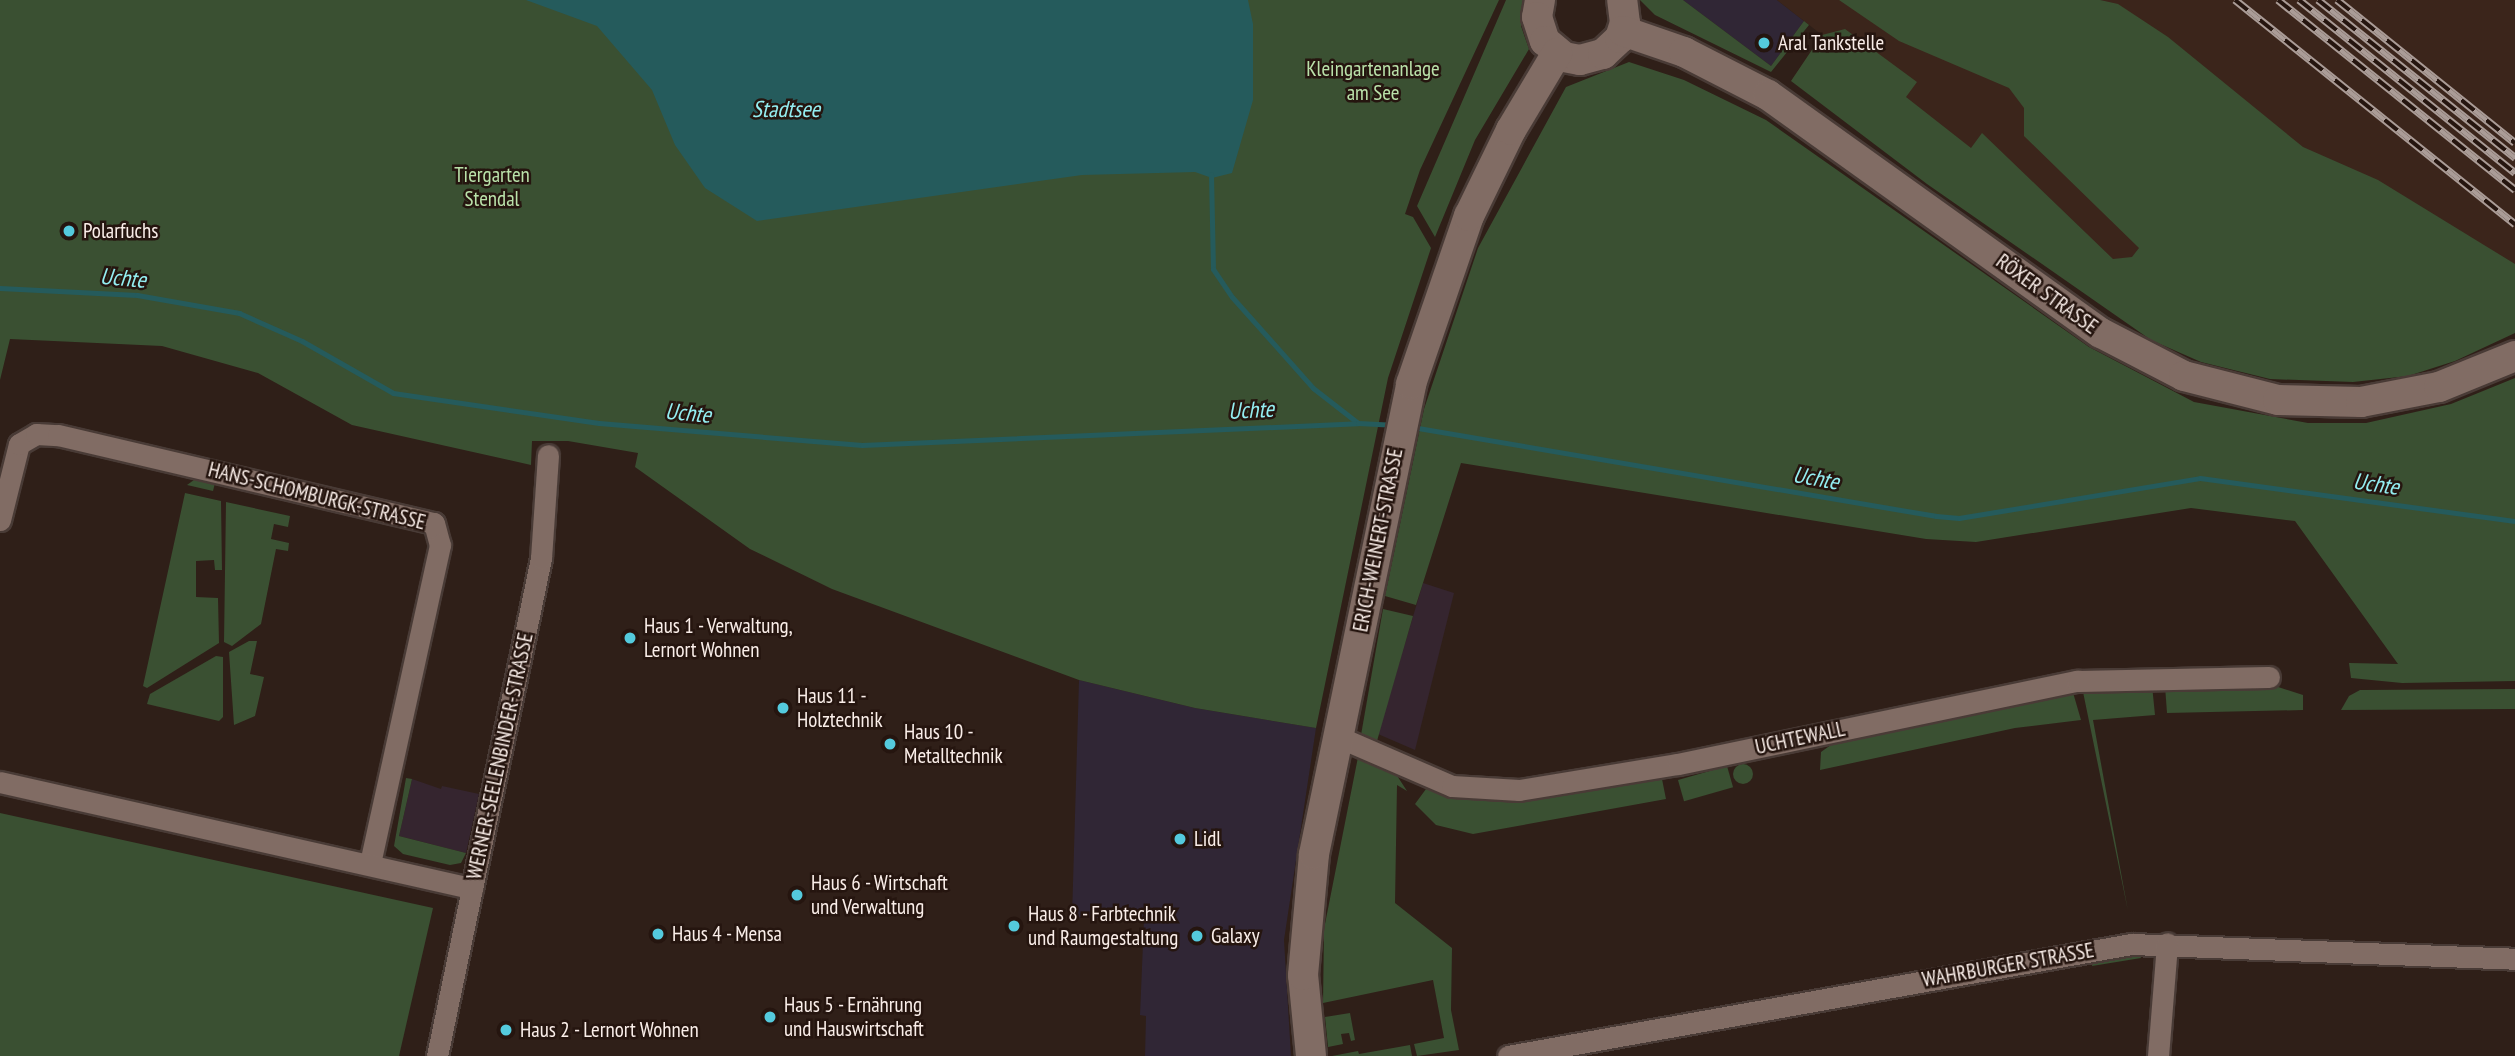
<!DOCTYPE html>
<html>
<head>
<meta charset="utf-8">
<style>
	body { margin:0 }
	#map { position:relative; width:2515px; height:1056px; overflow:hidden; background:#2f1f18; font-family:"PT Sans Narrow",sans-serif }
	div>[style] { position:absolute }
	.commercial>* { inset:0; background:#302635 }
	.industrial>* { inset:0; background:#35252f }
	.built>* { inset:0; background:#3b251b }
	.green>* { inset:0; background:#3a5032; transform-origin:0 0 }
	.round { border-radius:50% }
	.water>* { inset:0; background:#255b5c }
	.stream>* { height:5px; margin:-2.5px; padding:0 2.5px; transform-origin:2.5px; border-radius:2.5px; background:#255b5c }
	.roads { filter:drop-shadow(2px 0 #493b36) drop-shadow(-2px 0 #493b36) drop-shadow(0 2px #493b36) drop-shadow(0 -2px #493b36) }
	.street>* { height:21px; margin:-10.5px; padding:0 10.5px; transform-origin:10.5px; border-radius:10.5px; background:#816c64 }
	.secondary>* { height:30px; margin:-15px; padding:0 15px; transform-origin:15px; border-radius:15px; background:#816c64 }
	.rail>* { height:8px; margin-top:-4px; transform-origin:0; background:repeating-linear-gradient(90deg,#25150f 0 16px,#aa9c97 0 32px); box-sizing:border-box; border-block:2px solid #aa9c97 }
	.dots>* { width:19px; height:19px; translate:-50% -50%; box-sizing:border-box; border:4px solid #25150f; border-radius:50% }
	span { translate:-50% -50%; white-space:nowrap; text-align:center; line-height:1.15; -webkit-text-stroke:5px #25150f; paint-order:stroke }
	.poi-label { font-size:21px; color:#faeee9 }
	.left { translate:0 -50%; text-align:left }
	.park-label { font-size:21px; color:#bae2aa }
	.street-label { font-size:21px; color:#faeee9 }
	.water-label { font-size:23px; color:#94eef1; font-style:italic }
</style>
</head>
<body>
<div id="map">
	<div class="commercial">
		<i style="clip-path:polygon(1683px 0,1777px 0,1804px 21px,1771px 66px)"></i>
		<i style="clip-path:polygon(1079px 680px,1195px 708px,1316px 728px,1284px 940px,1291px 1056px,1145px 1056px,1146px 1016px,1140px 1015px,1144px 919px,1072px 917px)"></i>
	</div>
	<div class="industrial">
		<i style="clip-path:polygon(1423px 583px,1454px 593px,1415px 750px,1378px 734px)"></i>
		<i style="clip-path:polygon(412px 779px,441px 789px,442px 786px,479px 794px,466px 853px,399px 836px)"></i>
	</div>
	<div class="built">
		<i style="clip-path:polygon(1777px 0,2515px 0,2515px 283px,2268px 346px,1791px 81px,1822px 35px)"></i>
	</div>
	<div class="green">
		<i style="clip-path:polygon(0 0,1499px 0,1420px 170px,1405px 214px,1413px 217px,1431px 248px,1388px 378px,1316px 728px,1195px 708px,1079px 680px,832px 589px,750px 549px,635px 467px,638px 453px,568px 441px,532px 441px,531px 465px,352px 425px,258px 373px,162px 346px,10px 339px,0 380px)"></i>
		<i style="clip-path:polygon(1506px 0,1523px 0,1521px 26px,1529px 49px,1475px 140px,1435px 237px,1417px 206px)"></i>
		<i style="clip-path:polygon(1640px 0,1683px 0,1771px 66px,1804px 21px,1809px 25px,1771px 72px,1655px 15px)"></i>
		<i style="clip-path:polygon(1839px 0,2100px 0,2118px 4px,2168px 37px,2303px 147px,2378px 180px,2515px 264px,2515px 333px,2455px 361px,2408px 376px,2353px 382px,2270px 379px,2201px 362px,2151px 340px,1927px 184px,1791px 81px,1822px 35px,1845px 29px,1917px 82px,1906px 97px,1971px 148px,1982px 133px,2113px 259px,2132px 257px,2139px 248px,2024px 136px,2024px 108px,2009px 88px,1899px 41px)"></i>
		<i style="clip-path:polygon(1629px 62px,1684px 80px,1766px 120px,2089px 347px,2194px 402px,2308px 423px,2366px 423px,2451px 404px,2515px 378px,2515px 681px,2402px 683px,2351px 678px,2349px 663px,2398px 664px,2295px 521px,2191px 508px,1976px 542px,1926px 539px,1461px 463px,1416px 605px,1385px 596px,1424px 409px,1478px 248px,1566px 87px)"></i>
		<i style="clip-path:polygon(198px 477px,216px 479px,213px 491px,187px 485px)"></i>
		<i style="clip-path:polygon(185px 493px,221px 501px,222px 570px,215px 570px,214px 560px,196px 561px,196px 597px,218px 598px,219px 643px,147px 688px,143px 686px)"></i>
		<i style="clip-path:polygon(226px 502px,290px 516px,288px 527px,274px 524px,271px 539px,289px 543px,288px 551px,276px 549px,261px 624px,232px 646px,224px 642px)"></i>
		<i style="clip-path:polygon(1383px 609px,1413px 616px,1377px 741px,1361px 735px)"></i>
		<i style="clip-path:polygon(249px 641px,257px 641px,250px 674px,264px 677px,255px 716px,234px 725px,229px 652px)"></i>
		<i style="clip-path:polygon(216px 656px,223px 657px,223px 717px,219px 721px,147px 704px,150px 694px)"></i>
		<i style="clip-path:polygon(2152px 685px,2155px 715px,2093px 720px,2128px 911px,2082px 687px)"></i>
		<i style="clip-path:polygon(2272px 685px,2303px 695px,2303px 710px,2167px 713px,2165px 686px)"></i>
		<i style="clip-path:polygon(2072px 689px,2081px 720px,2015px 728px,1820px 770px,1821px 752px,1842px 737px)"></i>
		<i style="clip-path:polygon(2515px 689px,2515px 709px,2341px 710px,2349px 696px,2360px 690px)"></i>
		<i style="clip-path:polygon(1359px 752px,1394px 771px,1407px 791px,1397px 785px,1395px 903px,1452px 948px,1451px 1010px,1459px 1050px,1417px 1056px,1414px 1044px,1444px 1038px,1433px 980px,1323px 1003px,1324px 929px)"></i>
		<i class="round" style="left:1733px;top:764px;width:20px;height:20px"></i>
		<i style="left:1727px;top:766px;width:22px;height:51px;rotate:74deg"></i>
		<i style="clip-path:polygon(406px 778px,412px 779px,399px 836px,466px 853px,461px 863px,450px 865px,403px 854px,394px 846px)"></i>
		<i style="clip-path:polygon(1662px 779px,1666px 799px,1473px 834px,1436px 825px,1415px 804px,1426px 789px,1464px 798px,1503px 800px)"></i>
		<i style="clip-path:polygon(0 813px,433px 908px,399px 1056px,0 1056px)"></i>
		<i style="clip-path:polygon(2139px 951px,2141px 958px,2092px 966px,2093px 961px)"></i>
		<i style="clip-path:polygon(1350px 1013px,1355px 1040px,1351px 1041px,1349px 1033px,1341px 1034px,1343px 1044px,1328px 1047px,1325px 1017px)"></i>
		<i style="clip-path:polygon(1410px 1045px,1412px 1056px,1332px 1056px,1358px 1051px,1359px 1054px)"></i>
	</div>
	<div class="water">
		<i style="clip-path:polygon(526px 0,1248px 0,1253px 24px,1253px 100px,1232px 173px,1212px 178px,1195px 172px,1082px 175px,757px 221px,705px 188px,675px 145px,652px 90px,597px 26px)"></i>
	</div>
	<div class="stream">
		<i style="left:1211px;top:174px;width:95px;rotate:88.8deg"></i>
		<i style="left:1213px;top:269px;width:34px;rotate:56deg"></i>
		<i style="left:1232px;top:297px;width:122px;rotate:48.3deg"></i>
		<i style="left:1313px;top:388px;width:57px;rotate:37.9deg"></i>
		<i style="left:0;top:288px;width:137px;rotate:2.9deg"></i>
		<i style="left:137px;top:295px;width:104px;rotate:10deg"></i>
		<i style="left:239px;top:313px;width:69px;rotate:24deg"></i>
		<i style="left:302px;top:341px;width:105px;rotate:29.7deg"></i>
		<i style="left:393px;top:393px;width:208px;rotate:8.3deg"></i>
		<i style="left:599px;top:423px;width:264px;rotate:4.8deg"></i>
		<i style="left:862px;top:445px;width:496px;rotate:-2.5deg"></i>
		<i style="left:1358px;top:423px;width:34px;rotate:3deg"></i>
		<i style="left:1412px;top:427px;width:532px;rotate:9.64deg"></i>
		<i style="left:1936px;top:516px;width:23px;rotate:5deg"></i>
		<i style="left:1959px;top:518px;width:244px;rotate:-9.4deg"></i>
		<i style="left:2200px;top:478px;width:318px;rotate:7.8deg"></i>
	</div>
	<div class="roads">
		<div class="street">
			<i style="left:0;top:520px;width:78px;rotate:-76deg"></i>
			<i style="left:19px;top:444px;width:20px;rotate:-30deg"></i>
			<i style="left:36px;top:434px;width:22px;rotate:3deg"></i>
			<i style="left:58px;top:435px;width:386px;rotate:13.2deg"></i>
			<i style="left:434px;top:523px;width:23px;rotate:75deg"></i>
			<i style="left:440px;top:545px;width:327px;rotate:102.4deg"></i>
			<i style="left:1341px;top:738px;width:121px;rotate:23.4deg"></i>
			<i style="left:1452px;top:786px;width:67px;rotate:3.4deg"></i>
			<i style="left:1519px;top:790px;width:161px;rotate:-9.3deg"></i>
			<i style="left:1678px;top:764px;width:408px;rotate:-11.8deg"></i>
			<i style="left:2077px;top:681px;width:192px;rotate:-1.2deg"></i>
			<i style="left:0;top:782px;width:484px;rotate:12.7deg"></i>
			<i style="left:437px;top:1056px;width:509px;rotate:-78.2deg"></i>
			<i style="left:541px;top:558px;width:103px;rotate:-86.1deg"></i>
			<i style="left:1508px;top:1056px;width:633px;rotate:-10.19deg"></i>
			<i style="left:2131px;top:944px;width:384px;rotate:2.2deg"></i>
			<i style="left:2158px;top:1056px;width:113px;rotate:-85.4deg"></i>
		</div>
		<div class="secondary">
			<i style="left:1540px;top:0;width:17px;rotate:100deg"></i>
			<i style="left:1537px;top:17px;width:25px;rotate:72deg"></i>
			<i style="left:1545px;top:41px;width:25px;rotate:40deg"></i>
			<i style="left:1564px;top:57px;width:16px;rotate:11deg"></i>
			<i style="left:1580px;top:60px;width:24px;rotate:-15deg"></i>
			<i style="left:1603px;top:54px;width:23px;rotate:-43deg"></i>
			<i style="left:1620px;top:38px;width:16px;rotate:-72deg"></i>
			<i style="left:1625px;top:23px;width:23px;rotate:-97deg"></i>
			<i style="left:1623px;top:31px;width:65px;rotate:19deg"></i>
			<i style="left:1684px;top:52px;width:94px;rotate:27.1deg"></i>
			<i style="left:1768px;top:95px;width:409px;rotate:35.6deg"></i>
			<i style="left:2101px;top:333px;width:93px;rotate:27.4deg"></i>
			<i style="left:2184px;top:376px;width:97px;rotate:14.3deg"></i>
			<i style="left:2278px;top:400px;width:83px;rotate:1.4deg"></i>
			<i style="left:2361px;top:402px;width:79px;rotate:-10.9deg"></i>
			<i style="left:2439px;top:387px;width:82px;rotate:-22.2deg"></i>
			<i style="left:1311px;top:1056px;width:81px;rotate:-95.6deg"></i>
			<i style="left:1303px;top:975px;width:121px;rotate:-84.8deg"></i>
			<i style="left:1314px;top:854px;width:480px;rotate:-78.3deg"></i>
			<i style="left:1411px;top:384px;width:178px;rotate:-71deg"></i>
			<i style="left:1469px;top:216px;width:96px;rotate:-64deg"></i>
			<i style="left:1511px;top:130px;width:90px;rotate:-59.1deg"></i>
		</div>
	</div>
	<div class="rail">
		<i style="left:2235px;top:0;width:359px;rotate:38.7deg"></i>
		<i style="left:2278px;top:0;width:304px;rotate:38.7deg"></i>
		<i style="left:2299px;top:0;width:277px;rotate:38.7deg"></i>
		<i style="left:2318px;top:0;width:253px;rotate:38.7deg"></i>
		<i style="left:2337px;top:0;width:228px;rotate:38.8deg"></i>
	</div>
	<div class="dots">
		<i style="left:1764px;top:43px;background:#54cadd"></i>
		<i style="left:69px;top:231px;background:#54cadd"></i>
		<i style="left:630px;top:638px;background:#54cadd"></i>
		<i style="left:783px;top:708px;background:#54cadd"></i>
		<i style="left:890px;top:744px;background:#54cadd"></i>
		<i style="left:1180px;top:839px;background:#54cadd"></i>
		<i style="left:797px;top:895px;background:#54cadd"></i>
		<i style="left:1014px;top:926px;background:#54cadd"></i>
		<i style="left:658px;top:934px;background:#54cadd"></i>
		<i style="left:1197px;top:936px;background:#54cadd"></i>
		<i style="left:770px;top:1017px;background:#54cadd"></i>
		<i style="left:506px;top:1030px;background:#54cadd"></i>
	</div>
	<div class="poi-label">
		<span class="left" style="left:1778px;top:43px">Aral Tankstelle</span>
		<span class="left" style="left:83px;top:231px">Polarfuchs</span>
		<span class="left" style="left:644px;top:638px">Haus 1 - Verwaltung,<br>Lernort Wohnen</span>
		<span class="left" style="left:797px;top:708px">Haus 11 -<br>Holztechnik</span>
		<span class="left" style="left:904px;top:744px">Haus 10 -<br>Metalltechnik</span>
		<span class="left" style="left:1194px;top:839px">Lidl</span>
		<span class="left" style="left:811px;top:895px">Haus 6 - Wirtschaft<br>und Verwaltung</span>
		<span class="left" style="left:1028px;top:926px">Haus 8 - Farbtechnik<br>und Raumgestaltung</span>
		<span class="left" style="left:672px;top:934px">Haus 4 - Mensa</span>
		<span class="left" style="left:1211px;top:936px">Galaxy</span>
		<span class="left" style="left:784px;top:1017px">Haus 5 - Ernährung<br>und Hauswirtschaft</span>
		<span class="left" style="left:520px;top:1030px">Haus 2 - Lernort Wohnen</span>
	</div>
	<div class="park-label">
		<span style="left:1373px;top:81px">Kleingartenanlage<br>am See</span>
		<span style="left:492px;top:187px">Tiergarten<br>Stendal</span>
	</div>
	<div class="street-label">
		<span style="left:2047px;top:294px;rotate:36deg">RÖXER STRASSE</span>
		<span style="left:317px;top:496px;rotate:14deg">HANS-SCHOMBURGK-STRASSE</span>
		<span style="left:1378px;top:540px;rotate:-79deg">ERICH-WEINERT-STRASSE</span>
		<span style="left:1800px;top:738px;rotate:-12deg">UCHTEWALL</span>
		<span style="left:500px;top:756px;rotate:-78deg">WERNER-SEELENBINDER-STRASSE</span>
		<span style="left:2008px;top:965px;rotate:-10deg">WAHRBURGER STRASSE</span>
	</div>
	<div class="water-label">
		<span style="left:786px;top:109px">Stadtsee</span>
		<span style="left:123px;top:278px;rotate:5deg">Uchte</span>
		<span style="left:1251px;top:410px;rotate:-3deg">Uchte</span>
		<span style="left:688px;top:413px;rotate:5deg">Uchte</span>
		<span style="left:1816px;top:478px;rotate:10deg">Uchte</span>
		<span style="left:2376px;top:484px;rotate:8deg">Uchte</span>
	</div>
</div>
</body>
</html>
